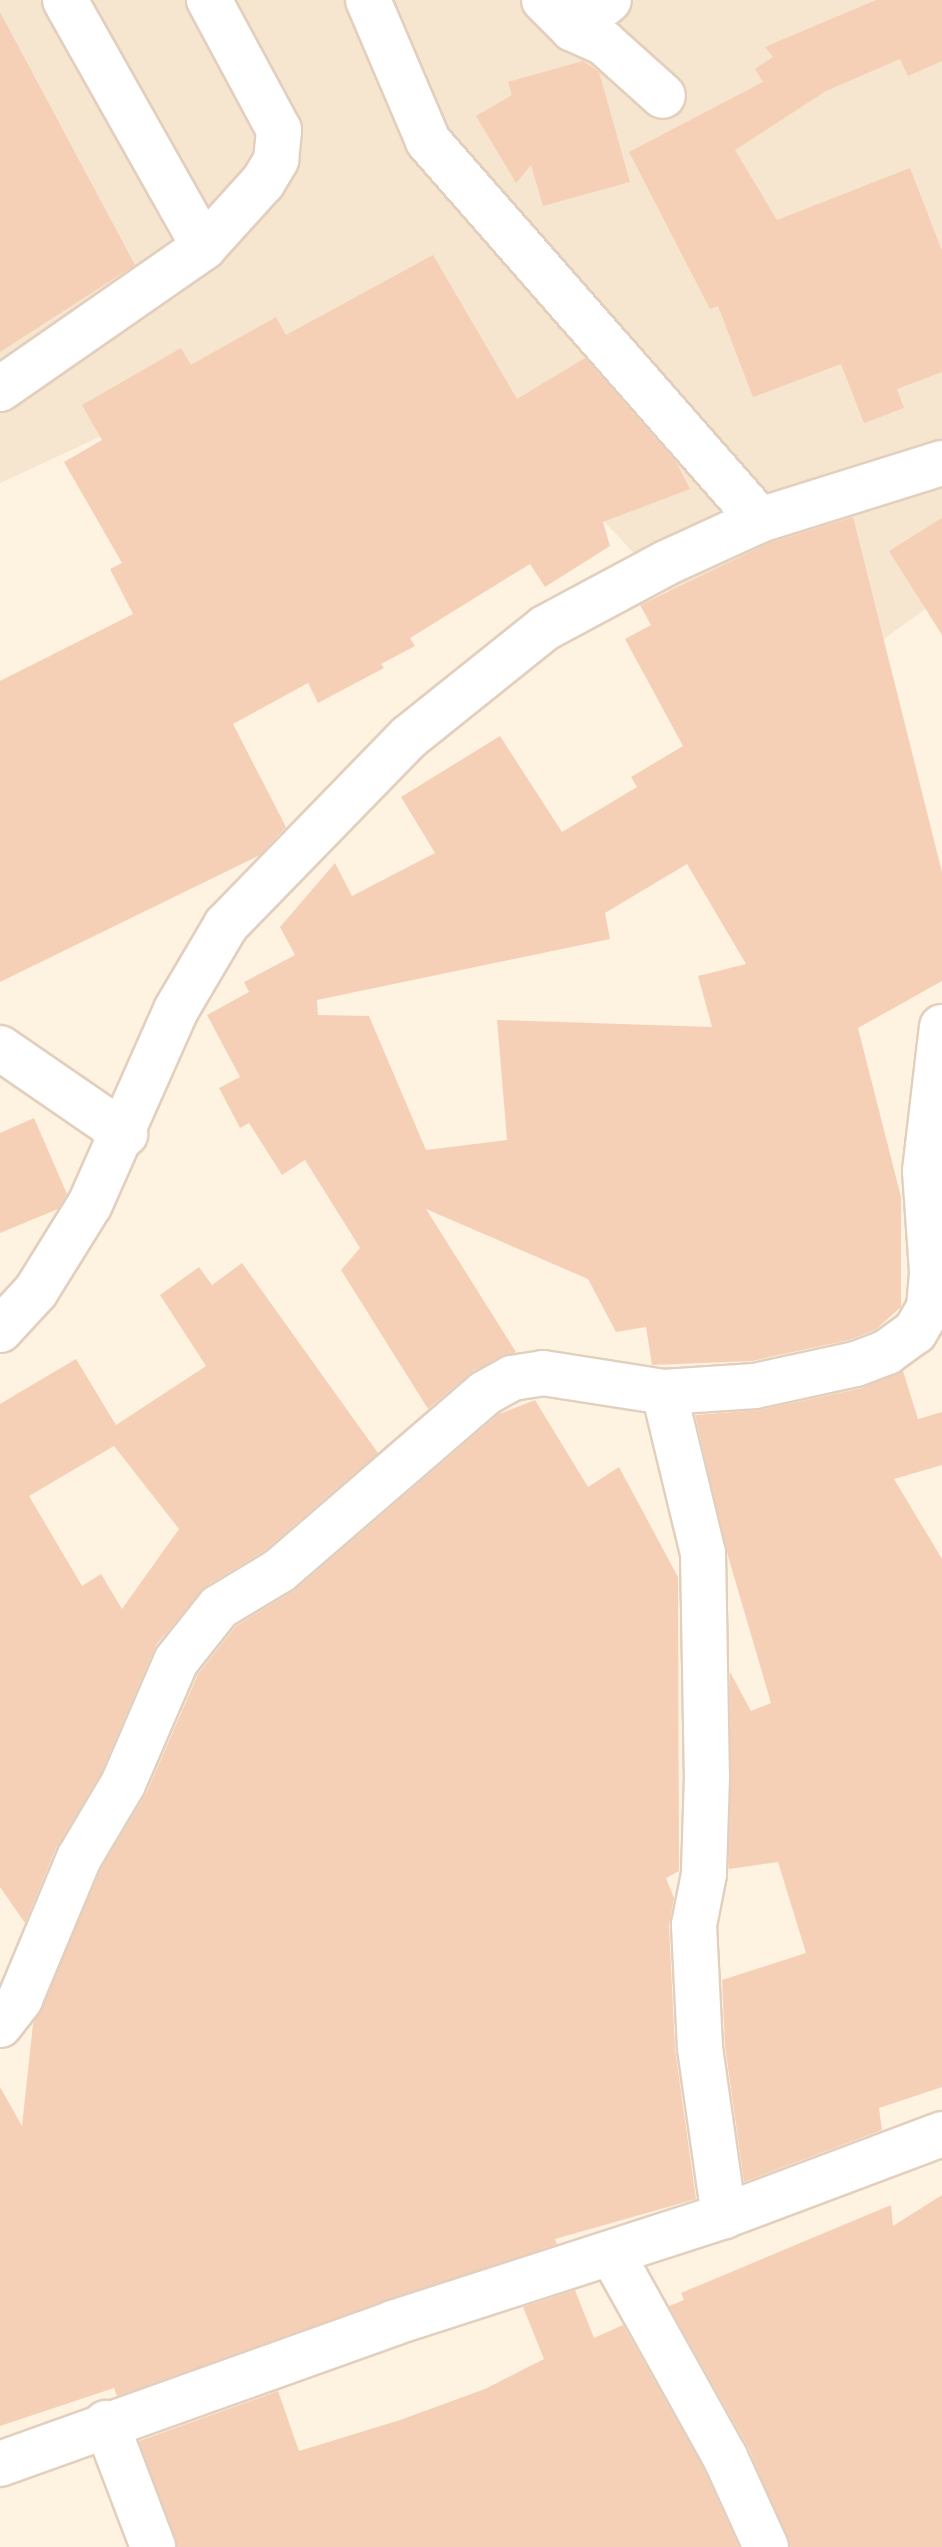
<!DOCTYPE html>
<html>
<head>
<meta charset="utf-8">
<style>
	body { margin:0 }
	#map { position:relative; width:942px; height:2547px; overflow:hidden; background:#fef3e1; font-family:Inter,sans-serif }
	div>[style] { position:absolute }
	.residential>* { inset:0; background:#f6e5cf }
	.building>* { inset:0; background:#f5d0b7 }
	.roads { filter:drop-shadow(2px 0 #e3cfbd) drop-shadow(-2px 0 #e3cfbd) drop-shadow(0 2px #e3cfbd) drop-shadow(0 -2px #e3cfbd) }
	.minor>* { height:44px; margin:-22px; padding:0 22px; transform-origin:22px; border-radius:22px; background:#fff }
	span { translate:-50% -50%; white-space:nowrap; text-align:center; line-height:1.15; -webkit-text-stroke:6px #fff7e9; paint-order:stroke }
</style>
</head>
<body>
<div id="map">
	<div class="residential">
		<i style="clip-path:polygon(0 0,942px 0,942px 597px,782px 713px,398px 299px,0 483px)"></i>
	</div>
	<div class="building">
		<i style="clip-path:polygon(876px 0,942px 0,942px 61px,908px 76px,900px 59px,826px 91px,735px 150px,777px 220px,910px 168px,942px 251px,942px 372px,897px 389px,904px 408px,864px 423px,841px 364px,753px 397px,718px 306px,710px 309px,629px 152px,763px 82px,755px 69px,773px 57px,765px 47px)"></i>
		<i style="clip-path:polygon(0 12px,135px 265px,0 352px)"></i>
		<i style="clip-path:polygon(583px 61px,599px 72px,630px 182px,543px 206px,531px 165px,516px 183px,476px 116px,512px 95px,508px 82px)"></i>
		<i style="clip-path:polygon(433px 255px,517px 399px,585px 358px,676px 462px,690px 489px,603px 522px,610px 546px,545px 587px,530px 564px,410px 638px,415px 646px,381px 664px,384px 668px,318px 703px,308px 683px,233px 724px,286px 827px,260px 855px,0 982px,0 681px,133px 614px,110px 569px,122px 563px,64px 462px,102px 440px,82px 405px,181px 348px,191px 365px,276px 317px,286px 335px)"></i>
		<i style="clip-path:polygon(evenodd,853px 517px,942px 872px,942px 981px,858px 1028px,901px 1197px,901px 1307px,875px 1330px,849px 1340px,752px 1361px,652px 1365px,646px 1327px,616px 1332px,588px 1279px,426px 1209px,516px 1352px,473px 1371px,428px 1409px,341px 1270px,360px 1248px,305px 1160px,282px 1175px,249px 1123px,240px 1128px,219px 1088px,240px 1077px,207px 1015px,249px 992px,244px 982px,295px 955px,280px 927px,335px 863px,352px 896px,435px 853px,401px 797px,500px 736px,562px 832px,637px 787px,631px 777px,683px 746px,625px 639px,651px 625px,640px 605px,769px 543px,853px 517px,687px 864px,746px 964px,698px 976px,712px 1027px,497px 1020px,507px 1140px,426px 1150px,369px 1016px,318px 1015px,317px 1000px,610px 939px,605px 913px,687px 864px)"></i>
		<i style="clip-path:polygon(942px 518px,942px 635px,889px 551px)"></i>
		<i style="clip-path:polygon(34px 1118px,67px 1194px,58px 1209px,0 1233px,0 1133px)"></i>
		<i style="clip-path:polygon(evenodd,242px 1263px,378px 1453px,264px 1551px,206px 1586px,156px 1645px,101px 1773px,56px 1848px,25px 1923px,0 1887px,0 1404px,76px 1359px,116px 1425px,206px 1366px,160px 1295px,199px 1267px,212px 1285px,242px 1263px,114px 1446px,179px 1529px,122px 1609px,101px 1574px,82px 1586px,29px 1496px,114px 1446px)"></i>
		<i style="clip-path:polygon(903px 1371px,918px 1419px,942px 1412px,942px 1465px,894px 1479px,942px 1559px,942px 2087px,879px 2108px,882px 2130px,744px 2182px,725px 2046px,722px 1980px,806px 1953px,778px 1862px,729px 1869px,730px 1672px,751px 1711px,771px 1703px,728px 1556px,695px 1415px,760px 1410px,862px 1388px)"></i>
		<i style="clip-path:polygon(535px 1400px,588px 1487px,619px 1467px,678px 1577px,679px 1871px,666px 1878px,674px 1898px,669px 1926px,675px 2049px,696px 2199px,555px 2239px,557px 2244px,117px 2396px,114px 2388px,0 2426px,0 2087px,22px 2126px,33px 2024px,101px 1869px,146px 1794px,198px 1674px,236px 1626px,295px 1590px,499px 1414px)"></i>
		<i style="clip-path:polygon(942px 2195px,942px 2547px,791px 2547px,748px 2447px,669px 2306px,684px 2300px,681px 2293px,891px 2205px,893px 2226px)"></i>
		<i style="clip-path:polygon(575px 2290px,594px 2338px,623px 2325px,703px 2468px,739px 2547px,177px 2547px,139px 2441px,278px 2391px,299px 2451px,400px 2420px,485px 2389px,544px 2359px,523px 2307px)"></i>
	</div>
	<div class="roads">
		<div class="minor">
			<i style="left:368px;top:0;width:153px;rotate:66.9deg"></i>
			<i style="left:428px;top:141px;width:504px;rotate:48.78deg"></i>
			<i style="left:544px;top:0;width:41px;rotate:45deg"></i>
			<i style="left:573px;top:29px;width:46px;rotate:-38.9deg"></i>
			<i style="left:573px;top:29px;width:34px;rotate:24deg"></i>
			<i style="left:604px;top:43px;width:79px;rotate:41.9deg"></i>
			<i style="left:204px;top:247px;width:88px;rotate:-47.8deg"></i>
			<i style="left:263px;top:182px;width:26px;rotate:-59deg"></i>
			<i style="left:276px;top:160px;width:30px;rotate:-84deg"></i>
			<i style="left:279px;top:130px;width:148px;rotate:-118.3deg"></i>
			<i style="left:0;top:389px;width:249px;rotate:-34.8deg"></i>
			<i style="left:204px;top:247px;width:283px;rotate:-119.4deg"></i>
			<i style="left:0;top:1048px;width:152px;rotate:34.5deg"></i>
			<i style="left:0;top:1330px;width:53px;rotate:-47.3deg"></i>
			<i style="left:36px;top:1291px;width:102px;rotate:-58.2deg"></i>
			<i style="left:90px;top:1204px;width:212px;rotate:-66.1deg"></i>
			<i style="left:176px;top:1010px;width:99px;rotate:-59.5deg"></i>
			<i style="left:226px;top:925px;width:262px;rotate:-45.8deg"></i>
			<i style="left:409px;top:737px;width:174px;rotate:-38.7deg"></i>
			<i style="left:545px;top:628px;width:137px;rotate:-28.2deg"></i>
			<i style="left:666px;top:563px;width:103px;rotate:-24.6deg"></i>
			<i style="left:760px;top:520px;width:191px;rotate:-17.4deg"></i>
			<i style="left:664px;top:1392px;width:166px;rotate:76.4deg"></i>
			<i style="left:703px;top:1553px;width:223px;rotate:89deg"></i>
			<i style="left:707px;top:1776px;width:98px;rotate:91.8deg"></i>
			<i style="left:704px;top:1874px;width:52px;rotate:101.1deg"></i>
			<i style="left:694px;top:1925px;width:123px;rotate:87.2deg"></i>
			<i style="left:700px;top:2048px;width:170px;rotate:81.9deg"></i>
			<i style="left:0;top:2025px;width:33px;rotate:-52deg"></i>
			<i style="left:20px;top:1999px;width:153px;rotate:-67.3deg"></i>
			<i style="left:79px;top:1858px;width:86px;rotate:-59.3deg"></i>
			<i style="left:123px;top:1784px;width:134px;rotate:-66.7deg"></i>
			<i style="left:176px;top:1661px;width:69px;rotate:-51.5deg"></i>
			<i style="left:219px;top:1607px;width:70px;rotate:-31deg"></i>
			<i style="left:279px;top:1571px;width:272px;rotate:-40.8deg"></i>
			<i style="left:485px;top:1393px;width:31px;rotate:-29deg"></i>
			<i style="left:512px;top:1378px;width:31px;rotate:-9deg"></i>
			<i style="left:543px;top:1373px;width:122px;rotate:8.9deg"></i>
			<i style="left:664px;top:1392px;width:91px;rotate:-3.8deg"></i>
			<i style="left:755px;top:1386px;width:103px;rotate:-12.3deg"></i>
			<i style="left:856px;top:1364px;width:33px;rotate:-21deg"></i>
			<i style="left:887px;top:1352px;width:34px;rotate:-36deg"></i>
			<i style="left:915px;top:1332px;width:28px;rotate:-60deg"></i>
			<i style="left:929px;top:1308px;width:37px;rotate:-85deg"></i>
			<i style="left:932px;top:1271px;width:100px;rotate:-94deg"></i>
			<i style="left:925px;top:1171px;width:145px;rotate:-83.3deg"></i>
			<i style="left:612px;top:2254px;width:232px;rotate:60.9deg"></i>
			<i style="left:725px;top:2457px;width:99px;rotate:65.5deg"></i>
			<i style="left:106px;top:2423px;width:133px;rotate:69.2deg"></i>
			<i style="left:0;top:2464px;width:418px;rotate:-19.7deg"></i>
			<i style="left:393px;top:2323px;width:348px;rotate:-17.9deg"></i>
			<i style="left:724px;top:2216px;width:233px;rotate:-20.6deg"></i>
		</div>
	</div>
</div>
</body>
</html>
